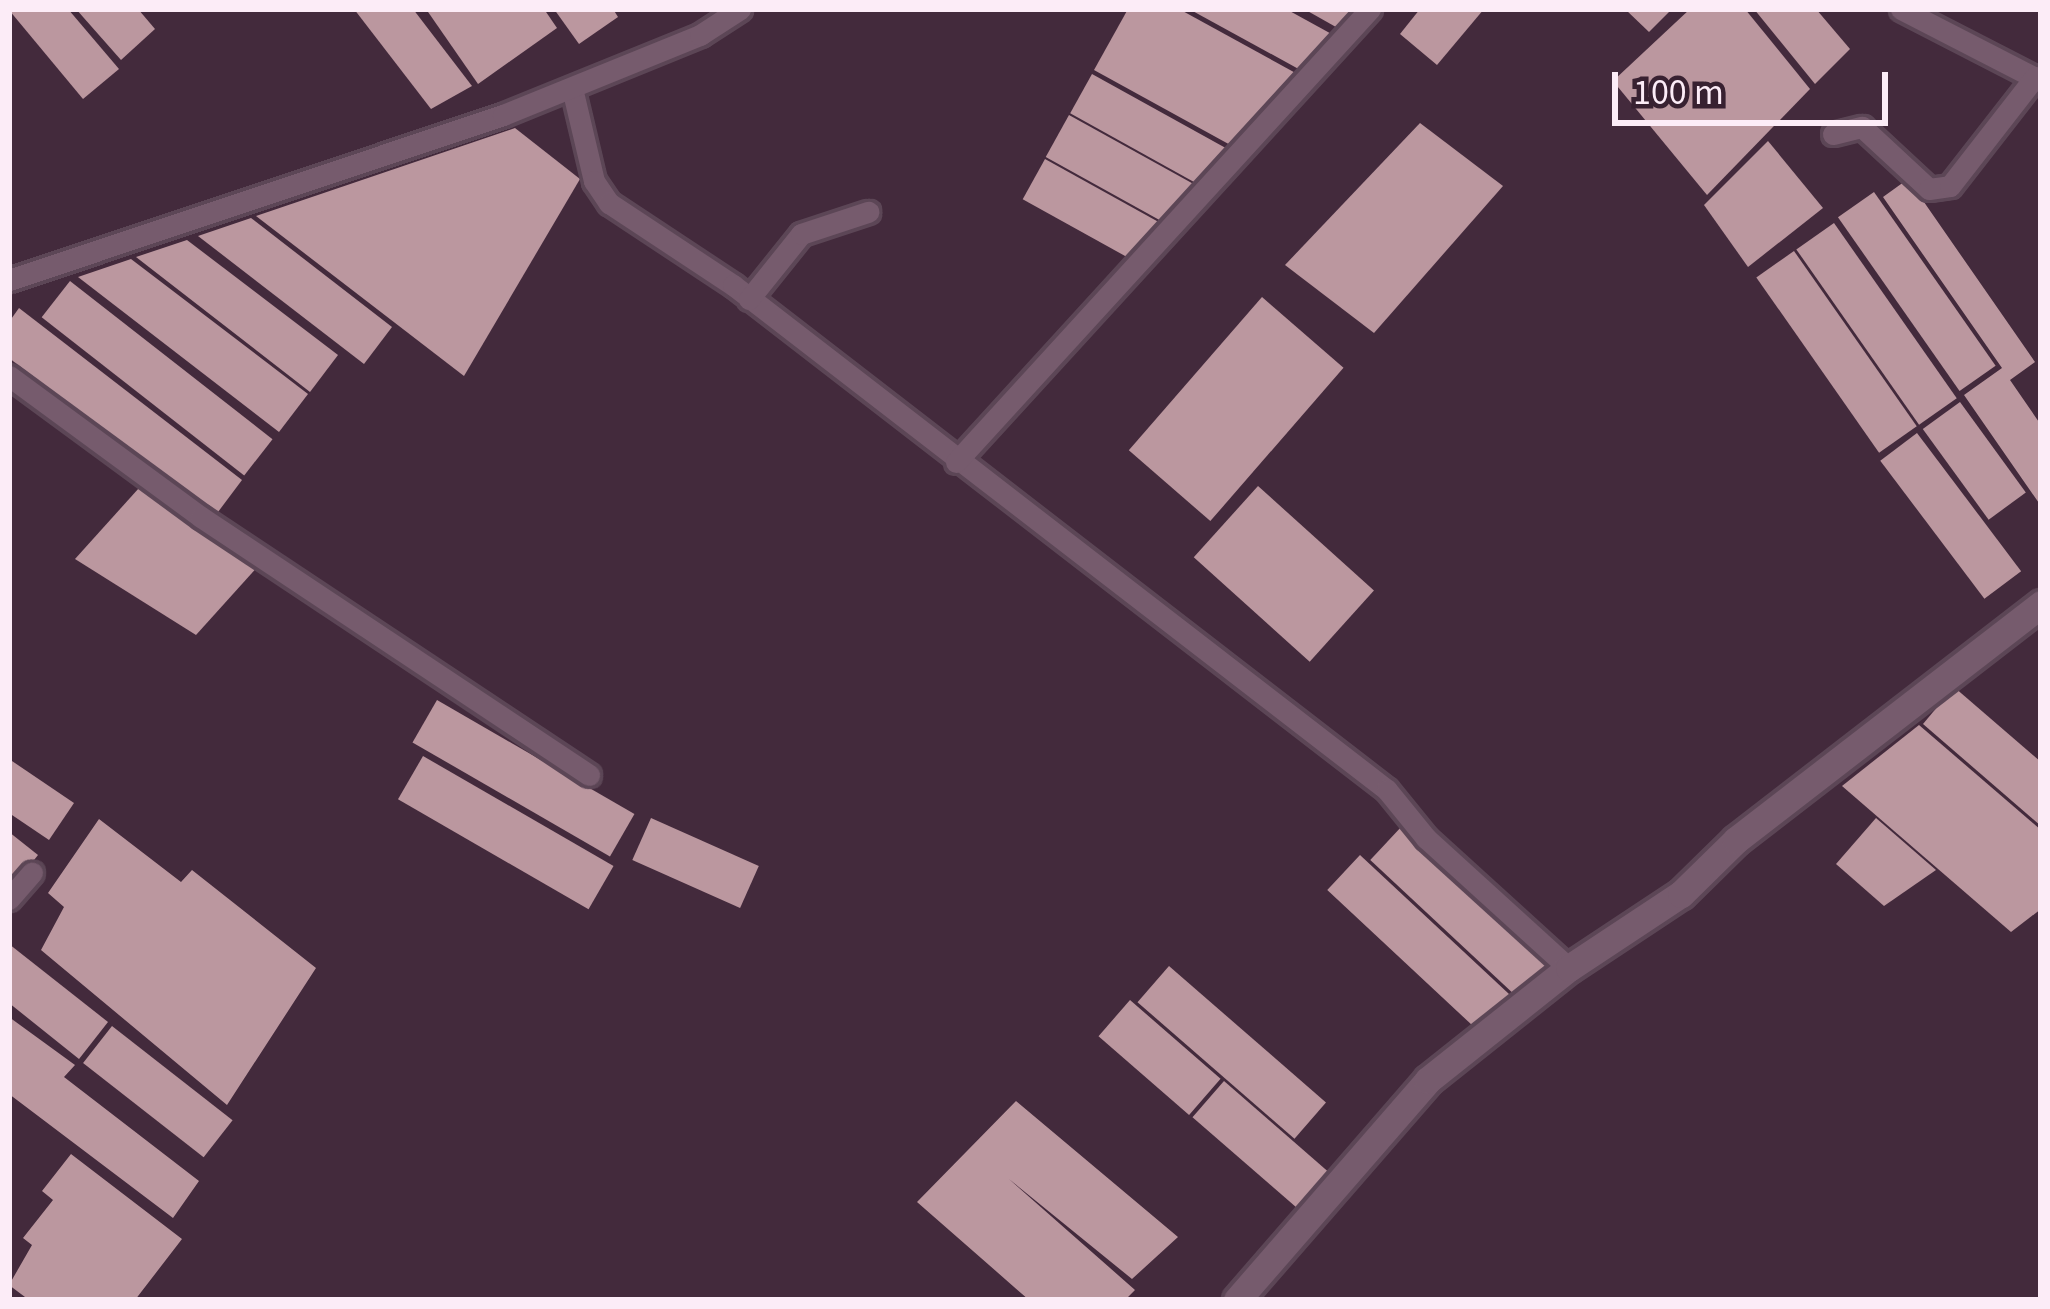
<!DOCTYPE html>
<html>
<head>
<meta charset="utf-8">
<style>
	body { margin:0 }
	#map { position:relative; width:2050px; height:1309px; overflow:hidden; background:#432a3c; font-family:"Source Sans 3",sans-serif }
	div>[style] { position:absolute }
	.building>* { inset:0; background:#bb979f; transform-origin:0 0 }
	.roads { filter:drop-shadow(3px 0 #5c4656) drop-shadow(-3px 0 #5c4656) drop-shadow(0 3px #5c4656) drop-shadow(0 -3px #5c4656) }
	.minor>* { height:21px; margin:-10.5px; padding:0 10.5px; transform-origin:10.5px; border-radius:10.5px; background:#765b6d }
	.tertiary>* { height:27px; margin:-13.5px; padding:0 13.5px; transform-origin:13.5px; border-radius:13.5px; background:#765b6d }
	span { translate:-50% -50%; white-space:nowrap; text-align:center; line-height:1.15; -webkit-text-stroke:12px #382131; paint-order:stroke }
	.frame { position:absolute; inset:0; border:12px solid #fcecf7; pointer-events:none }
	.scale { position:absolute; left:1612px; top:72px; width:276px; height:54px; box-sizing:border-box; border:6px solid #fcecf7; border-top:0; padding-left:15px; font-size:36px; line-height:42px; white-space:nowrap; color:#fcecf7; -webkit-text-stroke:9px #382131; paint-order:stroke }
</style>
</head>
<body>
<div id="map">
	<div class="building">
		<i style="clip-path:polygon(68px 9px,119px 69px,83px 99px,9px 10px)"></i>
		<i style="clip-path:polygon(76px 9px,138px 9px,155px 29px,121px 60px)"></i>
		<i style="clip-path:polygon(354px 9px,413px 9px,472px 86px,431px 109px)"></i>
		<i style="clip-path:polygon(426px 9px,544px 9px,557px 28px,478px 84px)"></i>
		<i style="clip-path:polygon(554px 9px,613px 9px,618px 17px,579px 44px)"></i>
		<i style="clip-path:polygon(1128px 9px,1179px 9px,1301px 76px,1234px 147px,1094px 70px)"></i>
		<i style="clip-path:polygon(1189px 9px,1286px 9px,1337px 37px,1304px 72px)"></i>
		<i style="clip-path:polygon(1304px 9px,1355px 9px,1343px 31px)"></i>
		<i style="clip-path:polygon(1420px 9px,1484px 9px,1437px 65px,1400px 34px)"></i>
		<i style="clip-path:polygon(1625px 9px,1672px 9px,1649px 32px)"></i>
		<i style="clip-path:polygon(1690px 9px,1745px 9px,1810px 89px,1707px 195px,1613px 81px)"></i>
		<i style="clip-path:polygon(1754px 9px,1816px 9px,1850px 49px,1815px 84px)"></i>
		<i style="left:1092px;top:74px;width:158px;height:45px;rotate:29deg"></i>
		<i style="left:1069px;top:115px;width:146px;height:48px;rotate:29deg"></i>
		<i style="clip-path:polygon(1420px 123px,1503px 186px,1374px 333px,1285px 265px)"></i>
		<i style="clip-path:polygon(515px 128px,580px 179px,464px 376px,256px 216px)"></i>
		<i style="clip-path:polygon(1768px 141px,1823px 208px,1748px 267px,1704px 205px)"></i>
		<i style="left:1045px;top:159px;width:133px;height:46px;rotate:29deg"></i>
		<i style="clip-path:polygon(1908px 179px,2035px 362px,2010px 380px,2041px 425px,2041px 506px,1964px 395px,2002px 368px,1883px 197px)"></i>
		<i style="left:1874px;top:192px;width:212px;height:44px;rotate:55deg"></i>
		<i style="clip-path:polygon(251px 218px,392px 327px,364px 364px,198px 236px)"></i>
		<i style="left:1834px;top:223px;width:214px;height:46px;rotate:55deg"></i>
		<i style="clip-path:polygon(187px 240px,338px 355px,310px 392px,136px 257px)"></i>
		<i style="left:1794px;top:251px;width:214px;height:46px;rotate:55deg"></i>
		<i style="clip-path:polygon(131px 259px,308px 394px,279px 432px,78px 277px)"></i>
		<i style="left:70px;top:281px;width:257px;height:46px;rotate:38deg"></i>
		<i style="left:1262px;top:297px;width:108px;height:203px;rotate:41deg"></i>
		<i style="clip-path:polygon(19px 308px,242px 480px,215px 516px,9px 358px,9px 322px)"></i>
		<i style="left:1960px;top:402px;width:112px;height:46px;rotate:54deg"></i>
		<i style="left:1917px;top:433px;width:173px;height:46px;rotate:53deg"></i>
		<i style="left:1258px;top:486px;width:156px;height:96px;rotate:42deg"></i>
		<i style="clip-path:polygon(139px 488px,260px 564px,196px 635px,75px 559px)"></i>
		<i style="clip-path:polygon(1954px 687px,2041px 762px,2041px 826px,1923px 724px)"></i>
		<i style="left:437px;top:700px;width:228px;height:49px;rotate:30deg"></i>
		<i style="clip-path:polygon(1919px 725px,2041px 830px,2041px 909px,2011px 932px,1842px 786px)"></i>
		<i style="left:423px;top:756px;width:220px;height:50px;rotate:30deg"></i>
		<i style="clip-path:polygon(9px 759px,74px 803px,49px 840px,9px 813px)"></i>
		<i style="left:651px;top:818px;width:118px;height:46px;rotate:24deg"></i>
		<i style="clip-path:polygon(1876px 818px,1936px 870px,1884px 906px,1836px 864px)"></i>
		<i style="clip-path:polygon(99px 819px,181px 882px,192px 870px,316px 968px,227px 1105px,41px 950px,64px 907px,48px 893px)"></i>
		<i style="left:1403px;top:825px;width:208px;height:48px;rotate:43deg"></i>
		<i style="clip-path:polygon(9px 832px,38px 855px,9px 892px)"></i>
		<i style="left:1360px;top:855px;width:214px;height:48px;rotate:43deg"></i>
		<i style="clip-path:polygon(9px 944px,108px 1022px,79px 1059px,9px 1003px)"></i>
		<i style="left:1169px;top:966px;width:208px;height:48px;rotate:41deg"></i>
		<i style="left:1130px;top:1000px;width:120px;height:48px;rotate:41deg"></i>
		<i style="clip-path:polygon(9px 1017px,75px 1065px,64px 1077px,199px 1181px,173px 1218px,9px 1094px)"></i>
		<i style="left:112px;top:1026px;width:153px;height:47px;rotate:38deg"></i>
		<i style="left:1224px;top:1081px;width:145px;height:48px;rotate:41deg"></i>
		<i style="clip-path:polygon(1016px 1101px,1178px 1237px,1132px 1279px,1009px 1179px,1135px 1290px,1125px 1300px,1029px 1300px,917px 1202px)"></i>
		<i style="clip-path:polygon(71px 1154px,182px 1239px,135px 1300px,29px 1300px,9px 1285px,32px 1245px,23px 1238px,53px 1200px,42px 1191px)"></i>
	</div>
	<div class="roads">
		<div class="minor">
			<i style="left:1901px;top:9px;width:157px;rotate:27.2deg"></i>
			<i style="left:572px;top:88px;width:96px;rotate:76.7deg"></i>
			<i style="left:594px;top:181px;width:27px;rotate:56deg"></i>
			<i style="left:609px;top:203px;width:149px;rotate:33.5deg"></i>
			<i style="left:733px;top:285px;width:826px;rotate:37.67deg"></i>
			<i style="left:1387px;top:790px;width:62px;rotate:50.9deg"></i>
			<i style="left:1426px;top:838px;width:193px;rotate:42.3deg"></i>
			<i style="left:1833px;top:134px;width:30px;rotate:-14deg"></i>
			<i style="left:1862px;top:127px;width:91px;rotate:42.8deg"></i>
			<i style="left:1929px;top:189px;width:21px;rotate:-8deg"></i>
			<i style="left:1950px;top:186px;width:138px;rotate:-52.1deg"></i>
			<i style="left:9px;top:280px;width:521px;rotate:-18.47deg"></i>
			<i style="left:503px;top:115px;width:213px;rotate:-22.1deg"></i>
			<i style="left:700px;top:35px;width:48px;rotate:-33deg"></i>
			<i style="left:749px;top:299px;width:83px;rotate:-51.3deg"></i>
			<i style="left:801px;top:234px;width:71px;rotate:-18.2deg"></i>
			<i style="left:9px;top:376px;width:238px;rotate:36.3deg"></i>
			<i style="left:201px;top:517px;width:466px;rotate:33.6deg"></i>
			<i style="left:956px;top:462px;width:614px;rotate:-47.58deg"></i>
			<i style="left:9px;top:899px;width:35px;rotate:-49deg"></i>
		</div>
		<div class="tertiary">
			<i style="left:1237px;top:1300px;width:291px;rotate:-49deg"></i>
			<i style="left:1428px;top:1080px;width:180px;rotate:-38.5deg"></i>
			<i style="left:1569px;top:968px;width:134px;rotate:-33.5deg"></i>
			<i style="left:1681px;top:894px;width:77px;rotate:-44.5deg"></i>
			<i style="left:1736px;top:840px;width:386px;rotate:-37.7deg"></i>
		</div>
	</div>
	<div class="frame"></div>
	<div class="scale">100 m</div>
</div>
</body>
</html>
